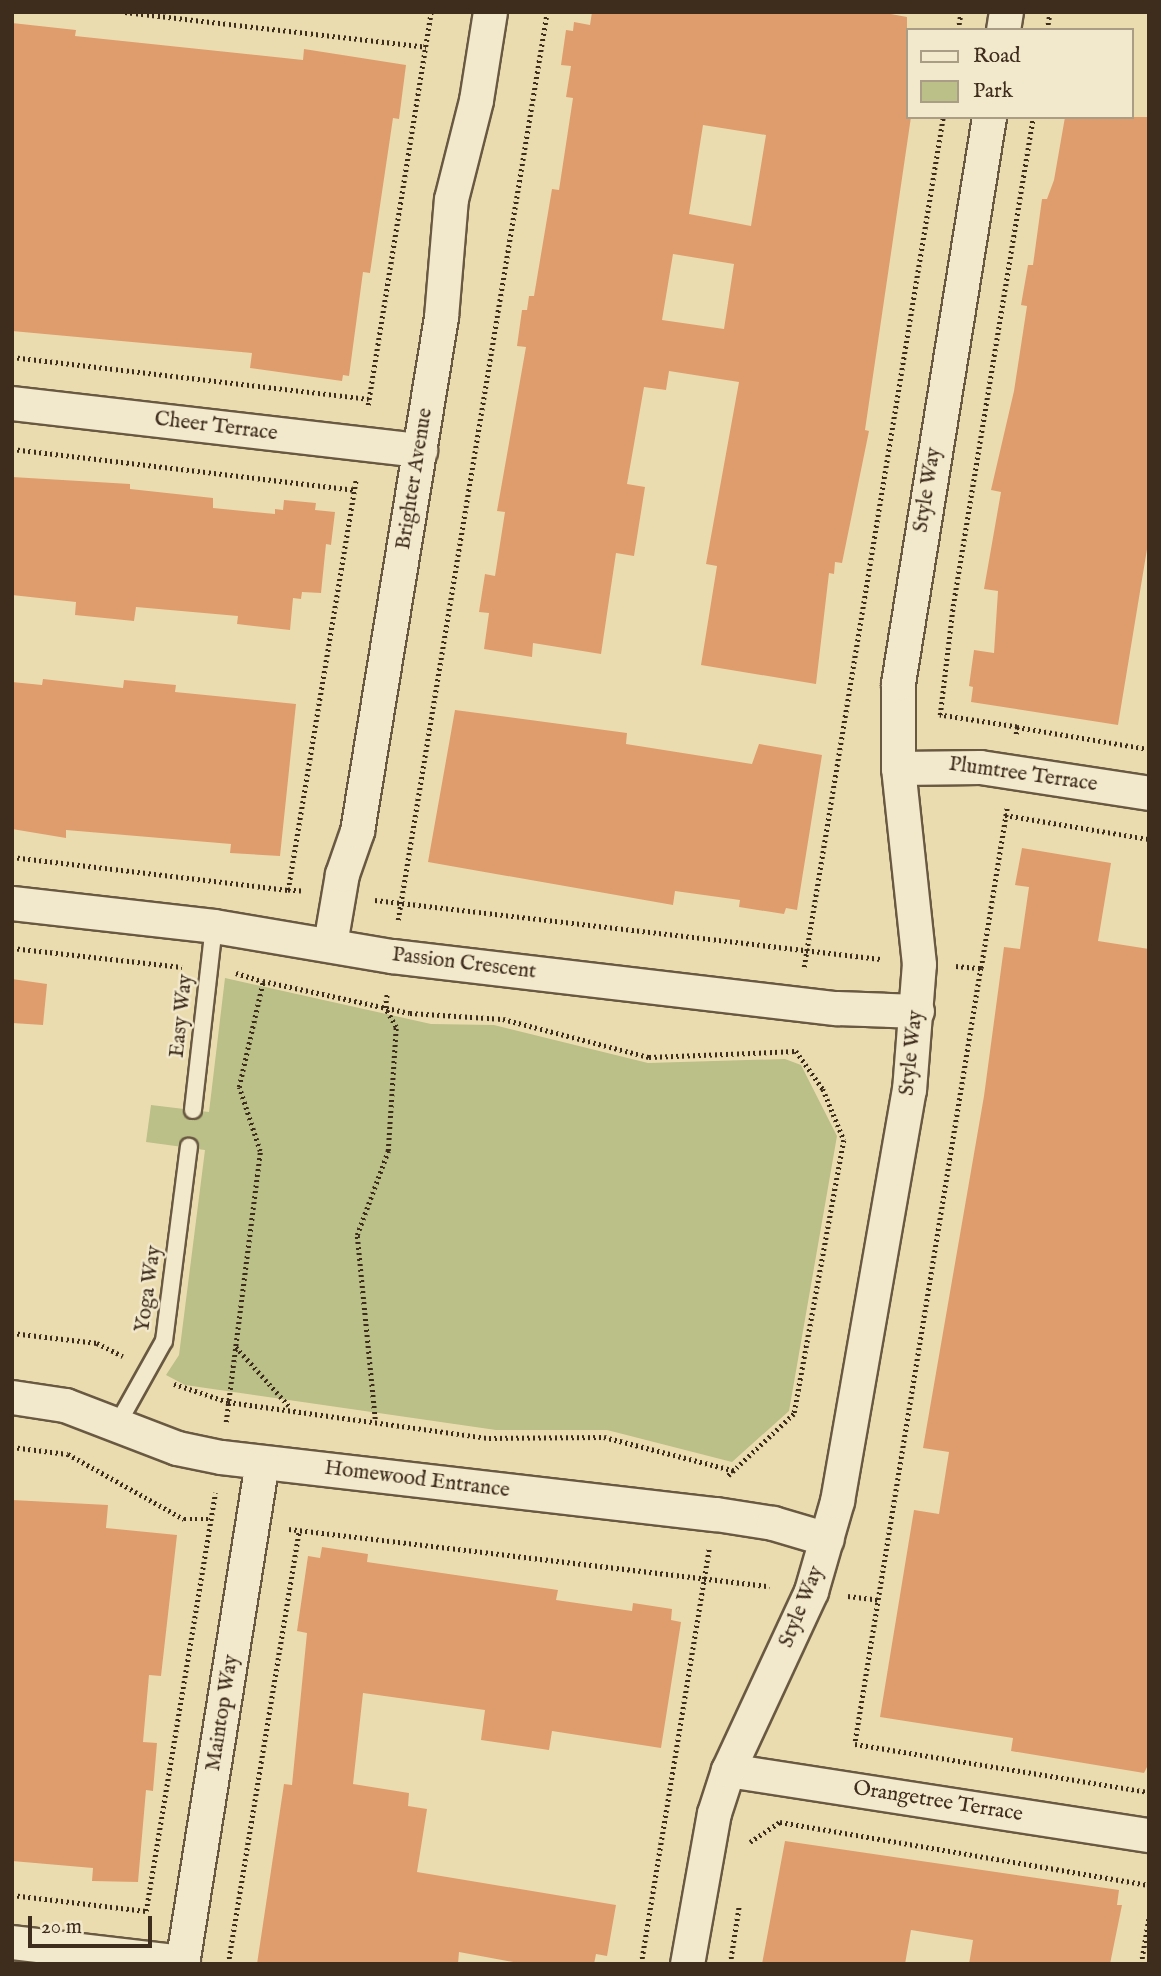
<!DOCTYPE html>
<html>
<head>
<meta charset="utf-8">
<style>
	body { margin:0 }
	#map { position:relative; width:1161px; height:1976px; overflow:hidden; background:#ebdcaf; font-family:"IM FELL English",serif }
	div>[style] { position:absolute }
	.green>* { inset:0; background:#bbbf88 }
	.building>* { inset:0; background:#df9d6e }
	.path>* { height:4.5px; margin-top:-2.25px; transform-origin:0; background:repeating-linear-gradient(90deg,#3e2d1d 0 2px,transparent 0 5.5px) }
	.roads { filter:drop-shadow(2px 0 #695942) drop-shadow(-2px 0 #695942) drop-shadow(0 2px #695942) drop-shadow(0 -2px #695942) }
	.service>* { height:16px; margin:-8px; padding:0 8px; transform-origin:8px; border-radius:8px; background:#f2e8cb }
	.minor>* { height:33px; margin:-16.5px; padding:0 16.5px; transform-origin:16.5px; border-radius:16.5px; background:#f2e8cb }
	span { translate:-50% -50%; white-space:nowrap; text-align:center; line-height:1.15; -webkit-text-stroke:5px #f2e8cb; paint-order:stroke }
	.street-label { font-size:21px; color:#3e2d1d }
	.frame { position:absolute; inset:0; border:14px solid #3e2d1d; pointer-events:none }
	.legend { position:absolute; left:906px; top:28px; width:228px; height:91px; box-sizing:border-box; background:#f2e8cb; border:2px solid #aa9d85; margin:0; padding:9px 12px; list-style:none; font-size:21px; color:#3e2d1d }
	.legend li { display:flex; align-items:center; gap:14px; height:35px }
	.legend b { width:35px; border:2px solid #aa9d85 }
	.scale { position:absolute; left:28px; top:1916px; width:124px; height:32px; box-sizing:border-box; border:4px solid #3e2d1d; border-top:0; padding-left:9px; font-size:21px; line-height:24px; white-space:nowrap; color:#3e2d1d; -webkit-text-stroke:5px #f2e8cb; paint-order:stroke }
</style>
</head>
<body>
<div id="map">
	<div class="green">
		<i style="clip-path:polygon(225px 978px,431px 1024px,494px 1025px,648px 1063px,785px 1059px,801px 1065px,837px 1136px,789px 1411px,732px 1462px,607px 1430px,496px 1430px,185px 1385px,166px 1375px,179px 1355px,205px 1150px,146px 1142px,151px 1105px,209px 1112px)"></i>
	</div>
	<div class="building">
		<i style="clip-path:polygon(evenodd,592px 12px,880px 12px,907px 17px,907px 117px,911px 117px,865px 430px,869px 431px,842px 563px,835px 562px,834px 574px,829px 573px,816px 684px,701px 665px,717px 566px,706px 564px,739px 382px,669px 371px,666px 390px,644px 387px,627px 484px,645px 487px,634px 556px,616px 553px,601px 654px,533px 643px,532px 657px,484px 649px,489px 613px,479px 612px,485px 574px,495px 576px,505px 512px,497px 511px,526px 347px,517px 346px,522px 310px,527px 310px,529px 296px,534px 296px,552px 189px,559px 190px,573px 98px,566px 97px,571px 66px,561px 65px,566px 30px,573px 31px,574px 22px,590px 25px,592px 12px,703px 125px,766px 135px,751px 226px,689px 214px,703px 125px,592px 12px,673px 254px,734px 264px,724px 329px,662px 320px,673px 254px)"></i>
		<i style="clip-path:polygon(12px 23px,76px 30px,75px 36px,303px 60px,304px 49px,406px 65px,399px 119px,393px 118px,370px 273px,363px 272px,349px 376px,343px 375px,342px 381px,250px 368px,252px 353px,12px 331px)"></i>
		<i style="clip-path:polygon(1065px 117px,1149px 117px,1149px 537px,1118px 725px,971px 702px,973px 687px,969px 686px,974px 650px,994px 653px,998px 591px,984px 589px,1001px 492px,991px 490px,1014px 391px,1027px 306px,1021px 305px,1028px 265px,1033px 265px,1042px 199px,1047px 199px,1054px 180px)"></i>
		<i style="clip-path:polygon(12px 477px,130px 484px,130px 489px,213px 498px,213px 508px,275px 514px,275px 509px,283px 510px,284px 500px,316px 503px,315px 510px,335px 512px,331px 545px,326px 544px,321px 593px,302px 592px,301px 599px,293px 598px,290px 630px,237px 624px,238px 616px,136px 607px,134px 621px,75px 615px,76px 602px,12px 595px)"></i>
		<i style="clip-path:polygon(43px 679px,123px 688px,124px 680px,176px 685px,175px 692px,296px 704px,280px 856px,230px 853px,231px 844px,66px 830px,66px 838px,12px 829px,12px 682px,42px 685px)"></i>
		<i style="clip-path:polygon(455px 710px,627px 733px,626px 744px,752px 764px,759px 744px,822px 755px,797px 910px,786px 908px,784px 914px,739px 907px,740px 900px,675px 891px,673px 905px,428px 862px)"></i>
		<i style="clip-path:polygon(1022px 848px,1111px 863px,1098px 941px,1149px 949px,1149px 1763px,1144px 1773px,1011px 1751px,1013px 1738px,880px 1717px,914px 1510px,939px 1514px,949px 1452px,923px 1448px,984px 1096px,1004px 947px,1020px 949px,1029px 887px,1015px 885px)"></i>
		<i style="clip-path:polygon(12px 979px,47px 984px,43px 1025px,12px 1023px)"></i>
		<i style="clip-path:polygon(12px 1500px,108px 1505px,106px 1528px,177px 1535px,161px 1676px,149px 1675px,143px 1742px,157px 1743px,153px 1791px,146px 1790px,138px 1882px,92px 1881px,93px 1868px,12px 1861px)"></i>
		<i style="clip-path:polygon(322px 1547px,368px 1554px,367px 1562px,558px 1590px,556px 1600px,632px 1611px,633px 1603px,672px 1609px,671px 1620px,681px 1622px,661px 1748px,552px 1731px,549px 1750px,481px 1740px,485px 1710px,363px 1693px,353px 1784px,409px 1793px,408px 1806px,427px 1809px,417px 1872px,616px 1905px,607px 1956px,596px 1954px,594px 1964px,524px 1964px,459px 1952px,458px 1964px,257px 1964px,284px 1784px,292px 1785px,307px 1633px,297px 1631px,308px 1556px,320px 1558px)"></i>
		<i style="clip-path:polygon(785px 1841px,1119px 1890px,1117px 1905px,1122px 1905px,1110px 1964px,969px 1964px,973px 1940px,911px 1930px,905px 1964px,762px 1964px)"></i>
	</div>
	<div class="path">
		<i style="left:125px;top:12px;width:303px;rotate:6.6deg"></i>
		<i style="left:958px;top:30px;width:18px;rotate:-81deg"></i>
		<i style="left:1047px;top:30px;width:18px;rotate:-81deg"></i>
		<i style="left:12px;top:357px;width:359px;rotate:6.7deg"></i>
		<i style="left:368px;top:405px;width:398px;rotate:-80.9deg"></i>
		<i style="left:12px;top:449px;width:344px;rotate:6.8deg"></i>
		<i style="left:1017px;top:727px;width:134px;rotate:9.5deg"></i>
		<i style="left:1016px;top:734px;width:7px;rotate:-82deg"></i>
		<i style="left:1017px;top:727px;width:78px;rotate:-171.1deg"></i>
		<i style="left:940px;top:715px;width:110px;rotate:-83.2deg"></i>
		<i style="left:953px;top:606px;width:496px;rotate:-80.7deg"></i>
		<i style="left:1005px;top:815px;width:146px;rotate:9.5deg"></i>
		<i style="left:12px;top:857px;width:278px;rotate:6.8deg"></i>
		<i style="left:301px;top:891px;width:13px;rotate:-176deg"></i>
		<i style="left:288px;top:890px;width:416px;rotate:-80.6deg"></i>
		<i style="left:375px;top:900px;width:509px;rotate:6.65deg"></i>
		<i style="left:398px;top:920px;width:920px;rotate:-80.68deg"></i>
		<i style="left:12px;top:948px;width:171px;rotate:6.4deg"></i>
		<i style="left:956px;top:966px;width:25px;rotate:5deg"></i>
		<i style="left:981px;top:968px;width:162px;rotate:-80.8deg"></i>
		<i style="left:804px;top:967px;width:861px;rotate:-80.71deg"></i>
		<i style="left:981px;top:968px;width:786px;rotate:99.22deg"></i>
		<i style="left:855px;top:1744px;width:298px;rotate:9.3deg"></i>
		<i style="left:236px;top:973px;width:28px;rotate:17deg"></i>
		<i style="left:12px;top:1333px;width:86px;rotate:6.7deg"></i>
		<i style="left:97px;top:1343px;width:29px;rotate:27deg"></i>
		<i style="left:236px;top:1347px;width:82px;rotate:48deg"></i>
		<i style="left:174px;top:1384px;width:57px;rotate:18.4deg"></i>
		<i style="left:228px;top:1402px;width:263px;rotate:7.9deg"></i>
		<i style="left:489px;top:1438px;width:115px;rotate:-0.5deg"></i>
		<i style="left:604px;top:1437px;width:135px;rotate:14.5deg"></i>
		<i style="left:375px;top:1419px;width:185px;rotate:-95.6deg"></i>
		<i style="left:357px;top:1235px;width:90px;rotate:-69.7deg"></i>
		<i style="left:388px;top:1151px;width:124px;rotate:-86.3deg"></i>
		<i style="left:396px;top:1027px;width:22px;rotate:-120deg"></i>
		<i style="left:385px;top:1008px;width:14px;rotate:-82deg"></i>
		<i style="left:226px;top:1422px;width:273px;rotate:-82.8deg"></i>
		<i style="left:260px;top:1151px;width:67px;rotate:-108.2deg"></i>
		<i style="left:239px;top:1087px;width:109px;rotate:-77.2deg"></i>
		<i style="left:263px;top:981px;width:150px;rotate:12.3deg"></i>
		<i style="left:410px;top:1013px;width:93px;rotate:3.7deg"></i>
		<i style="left:503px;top:1019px;width:151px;rotate:14.6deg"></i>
		<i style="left:649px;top:1057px;width:147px;rotate:-2.3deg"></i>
		<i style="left:796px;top:1051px;width:47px;rotate:54.6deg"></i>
		<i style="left:823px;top:1089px;width:55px;rotate:67.6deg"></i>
		<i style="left:844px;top:1140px;width:279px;rotate:100.3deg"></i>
		<i style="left:794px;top:1414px;width:93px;rotate:136.7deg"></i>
		<i style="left:12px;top:1447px;width:56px;rotate:7.1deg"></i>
		<i style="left:68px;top:1454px;width:133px;rotate:29.3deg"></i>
		<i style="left:184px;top:1519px;width:27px"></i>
		<i style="left:289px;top:1529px;width:484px;rotate:6.8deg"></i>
		<i style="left:848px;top:1596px;width:31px;rotate:7deg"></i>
		<i style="left:750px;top:1842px;width:36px;rotate:-34deg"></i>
		<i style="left:780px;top:1822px;width:374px;rotate:9.7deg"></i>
		<i style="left:12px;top:1895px;width:135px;rotate:6.8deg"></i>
		<i style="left:146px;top:1911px;width:424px;rotate:-80.6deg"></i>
		<i style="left:228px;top:1964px;width:439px;rotate:-80.7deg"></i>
		<i style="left:641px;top:1964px;width:421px;rotate:-80.7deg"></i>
		<i style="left:730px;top:1964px;width:59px;rotate:-81.2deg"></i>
		<i style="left:1141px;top:1964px;width:49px;rotate:-80.5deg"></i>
	</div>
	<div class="roads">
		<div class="service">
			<i style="left:193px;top:1110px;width:185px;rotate:-83.5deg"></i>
			<i style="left:117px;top:1425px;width:96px;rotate:-60.8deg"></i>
			<i style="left:164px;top:1341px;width:196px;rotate:-82.7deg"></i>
		</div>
		<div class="minor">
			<i style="left:1003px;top:30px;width:18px;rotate:-81deg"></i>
			<i style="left:12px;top:403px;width:411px;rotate:6.6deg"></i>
			<i style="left:898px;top:768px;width:82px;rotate:-0.7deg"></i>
			<i style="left:980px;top:767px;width:171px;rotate:8.7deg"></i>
			<i style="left:12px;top:903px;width:203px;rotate:6.5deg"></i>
			<i style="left:214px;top:926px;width:181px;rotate:9.6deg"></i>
			<i style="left:392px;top:956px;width:448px;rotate:6.7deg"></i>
			<i style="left:837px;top:1008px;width:80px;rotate:2.1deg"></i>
			<i style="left:330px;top:944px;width:71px;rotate:-80.3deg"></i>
			<i style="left:342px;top:874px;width:46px;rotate:-70.8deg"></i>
			<i style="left:357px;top:831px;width:521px;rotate:-80.72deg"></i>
			<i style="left:441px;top:317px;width:118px;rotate:-85.2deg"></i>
			<i style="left:451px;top:199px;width:102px;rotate:-75.8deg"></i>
			<i style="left:476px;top:100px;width:89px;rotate:-81deg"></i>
			<i style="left:12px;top:1397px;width:54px;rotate:8.6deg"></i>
			<i style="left:65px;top:1405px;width:120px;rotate:21deg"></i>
			<i style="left:177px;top:1448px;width:45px;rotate:11.6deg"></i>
			<i style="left:221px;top:1457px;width:498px;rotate:6.6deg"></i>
			<i style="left:716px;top:1514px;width:58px;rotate:9deg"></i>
			<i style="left:773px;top:1523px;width:56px;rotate:16.5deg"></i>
			<i style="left:728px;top:1770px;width:426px;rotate:8.8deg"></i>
			<i style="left:12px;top:1942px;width:172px;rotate:6.7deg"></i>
			<i style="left:182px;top:1964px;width:508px;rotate:-80.95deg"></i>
			<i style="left:687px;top:1964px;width:153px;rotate:-79.9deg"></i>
			<i style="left:714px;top:1813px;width:45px;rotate:-72deg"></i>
			<i style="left:728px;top:1770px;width:197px;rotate:-65.1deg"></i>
			<i style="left:811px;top:1591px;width:94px;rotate:-73.9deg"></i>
			<i style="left:837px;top:1501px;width:417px;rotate:-80.1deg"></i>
			<i style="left:909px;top:1090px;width:126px;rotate:-85.5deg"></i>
			<i style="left:919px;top:964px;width:197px;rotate:-96.1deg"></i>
			<i style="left:898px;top:768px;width:85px;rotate:-90deg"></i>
			<i style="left:898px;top:683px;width:573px;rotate:-80.87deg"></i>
		</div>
	</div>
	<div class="street-label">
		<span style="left:216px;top:427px;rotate:7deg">Cheer Terrace</span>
		<span style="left:415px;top:479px;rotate:-81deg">Brighter Avenue</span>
		<span style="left:928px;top:490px;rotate:-81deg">Style Way</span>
		<span style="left:1023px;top:775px;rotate:8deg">Plumtree Terrace</span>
		<span style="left:464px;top:964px;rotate:7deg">Passion Crescent</span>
		<span style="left:182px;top:1016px;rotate:-84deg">Easy Way</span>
		<span style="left:912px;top:1053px;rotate:-84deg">Style Way</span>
		<span style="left:149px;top:1289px;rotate:-82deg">Yoga Way</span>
		<span style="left:417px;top:1480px;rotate:7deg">Homewood Entrance</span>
		<span style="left:802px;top:1607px;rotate:-68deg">Style Way</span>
		<span style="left:223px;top:1713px;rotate:-81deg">Maintop Way</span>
		<span style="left:938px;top:1802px;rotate:9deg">Orangetree Terrace</span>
	</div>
	<div class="frame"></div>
	<ul class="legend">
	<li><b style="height:9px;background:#f2e8cb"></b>Road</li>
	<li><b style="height:19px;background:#bbbf88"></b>Park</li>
	</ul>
	<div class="scale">20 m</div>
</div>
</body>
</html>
